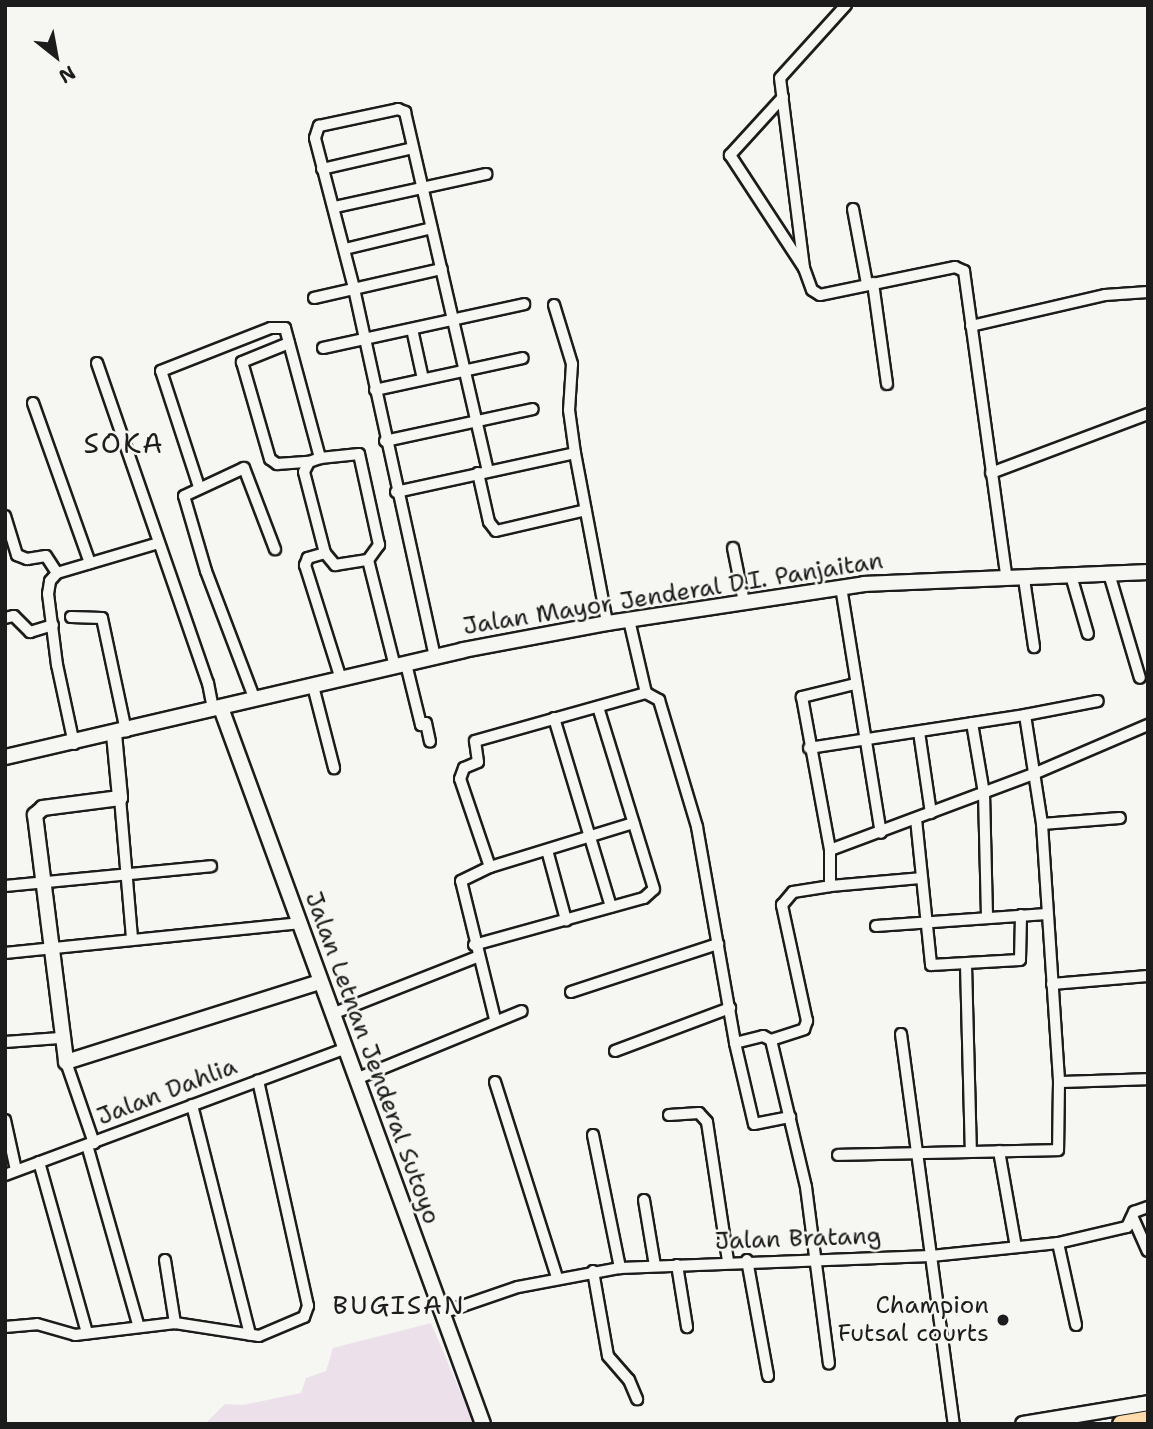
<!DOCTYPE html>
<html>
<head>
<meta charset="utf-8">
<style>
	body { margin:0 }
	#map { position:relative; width:1153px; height:1429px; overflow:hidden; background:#f6f6f2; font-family:"Shantell Sans",sans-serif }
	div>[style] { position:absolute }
	.built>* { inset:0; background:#ece1ea }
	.roads { filter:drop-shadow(2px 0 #1c1c1c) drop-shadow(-2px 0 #1c1c1c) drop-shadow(0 2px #1c1c1c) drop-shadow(0 -2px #1c1c1c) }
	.street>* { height:10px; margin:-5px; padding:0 5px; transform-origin:5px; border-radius:5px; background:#f6f6f2 }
	.secondary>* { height:14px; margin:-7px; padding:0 7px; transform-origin:7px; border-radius:7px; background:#f6f6f2 }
	.primary>* { height:16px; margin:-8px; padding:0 8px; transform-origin:8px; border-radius:8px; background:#fddbac }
	.dots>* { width:19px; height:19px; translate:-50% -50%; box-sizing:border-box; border:4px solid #f6f6f2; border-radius:50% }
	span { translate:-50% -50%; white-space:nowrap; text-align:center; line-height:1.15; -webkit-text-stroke:5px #f6f6f2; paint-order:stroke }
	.street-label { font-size:24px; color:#1c1c1c }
	.poi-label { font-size:24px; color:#1c1c1c }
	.right { translate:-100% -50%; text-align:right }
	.neighbourhood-label { font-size:26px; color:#1c1c1c; letter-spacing:2px }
	.quarter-label { font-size:28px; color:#1c1c1c; letter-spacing:2px }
	.frame { position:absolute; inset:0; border:7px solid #1c1c1c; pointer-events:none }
	.north { position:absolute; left:21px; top:21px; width:70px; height:70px; -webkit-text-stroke:5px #f6f6f2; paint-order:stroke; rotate:149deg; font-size:19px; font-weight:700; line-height:28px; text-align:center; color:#1c1c1c }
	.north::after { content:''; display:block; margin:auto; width:24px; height:32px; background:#1c1c1c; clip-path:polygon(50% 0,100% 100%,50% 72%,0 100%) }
</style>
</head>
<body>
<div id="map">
	<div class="built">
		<i style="clip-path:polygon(431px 1323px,474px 1424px,205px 1424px,225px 1404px,243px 1405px,301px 1393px,306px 1378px,326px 1371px,333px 1348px)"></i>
	</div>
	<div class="roads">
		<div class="street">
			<i style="left:846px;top:5px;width:98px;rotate:132.1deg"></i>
			<i style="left:780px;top:78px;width:192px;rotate:82.8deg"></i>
			<i style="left:804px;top:268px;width:23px;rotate:70deg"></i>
			<i style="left:812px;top:290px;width:9px;rotate:32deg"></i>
			<i style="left:820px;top:295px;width:138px;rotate:-11.7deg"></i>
			<i style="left:955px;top:267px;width:10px;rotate:24deg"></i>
			<i style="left:964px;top:271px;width:311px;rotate:82.1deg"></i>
			<i style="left:783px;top:97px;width:79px;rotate:132.4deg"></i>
			<i style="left:730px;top:155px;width:135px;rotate:56.8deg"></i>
			<i style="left:322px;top:169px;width:93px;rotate:-13deg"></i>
			<i style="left:335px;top:207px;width:155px;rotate:-12.3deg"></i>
			<i style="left:853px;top:209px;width:76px;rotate:79.4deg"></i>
			<i style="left:345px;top:249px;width:89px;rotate:-13.6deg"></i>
			<i style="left:873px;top:283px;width:102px;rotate:82.1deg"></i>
			<i style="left:314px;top:298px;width:131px;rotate:-12.8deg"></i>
			<i style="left:554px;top:305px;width:62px;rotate:73deg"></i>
			<i style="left:572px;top:364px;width:46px;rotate:93.7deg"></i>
			<i style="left:569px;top:410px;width:43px;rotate:82.1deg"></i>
			<i style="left:575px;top:453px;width:173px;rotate:79.3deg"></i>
			<i style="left:971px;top:326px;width:138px;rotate:-13deg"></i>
			<i style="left:1105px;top:295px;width:43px;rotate:-4deg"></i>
			<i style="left:412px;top:329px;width:51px;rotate:77.6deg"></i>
			<i style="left:289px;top:343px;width:51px;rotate:158deg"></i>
			<i style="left:242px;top:362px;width:101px;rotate:73.9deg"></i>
			<i style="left:270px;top:459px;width:9px;rotate:36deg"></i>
			<i style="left:277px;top:464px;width:32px;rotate:-4deg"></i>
			<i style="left:323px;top:348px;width:206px;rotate:-12.3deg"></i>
			<i style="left:97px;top:363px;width:339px;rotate:70.9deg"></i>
			<i style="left:208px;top:683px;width:26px;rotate:79deg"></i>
			<i style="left:375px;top:390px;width:151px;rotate:-12.2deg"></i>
			<i style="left:33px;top:403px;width:170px;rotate:70.4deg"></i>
			<i style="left:385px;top:441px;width:151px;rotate:-12.2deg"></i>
			<i style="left:478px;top:473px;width:50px;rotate:77.3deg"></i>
			<i style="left:489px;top:522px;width:11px;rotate:52deg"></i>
			<i style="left:496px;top:531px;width:92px;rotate:-13.1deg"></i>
			<i style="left:991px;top:473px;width:168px;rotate:-20.6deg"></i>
			<i style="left:199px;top:487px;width:122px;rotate:-108.1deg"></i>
			<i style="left:161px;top:371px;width:118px;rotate:-21.4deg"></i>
			<i style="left:271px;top:328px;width:14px"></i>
			<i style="left:285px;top:328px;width:135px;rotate:74.9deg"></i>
			<i style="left:320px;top:458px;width:12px;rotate:160deg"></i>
			<i style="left:309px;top:462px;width:11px;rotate:117deg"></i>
			<i style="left:304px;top:472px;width:84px;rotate:75.5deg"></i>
			<i style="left:325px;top:553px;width:16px;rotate:50deg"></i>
			<i style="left:335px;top:565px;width:33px;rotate:-9deg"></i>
			<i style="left:368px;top:560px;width:19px;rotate:-54deg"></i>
			<i style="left:379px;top:545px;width:93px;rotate:-102.4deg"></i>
			<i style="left:359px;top:454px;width:39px;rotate:174deg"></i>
			<i style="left:396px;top:492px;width:183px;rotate:-12.3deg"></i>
			<i style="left:5px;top:516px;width:41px;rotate:72.9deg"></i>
			<i style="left:17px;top:555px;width:11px;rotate:22deg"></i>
			<i style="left:27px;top:559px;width:19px;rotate:-9deg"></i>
			<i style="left:46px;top:556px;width:20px;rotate:57deg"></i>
			<i style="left:733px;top:548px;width:55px;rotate:78.5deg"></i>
			<i style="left:325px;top:553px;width:18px;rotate:164deg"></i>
			<i style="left:308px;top:558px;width:8px;rotate:113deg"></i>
			<i style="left:305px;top:565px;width:120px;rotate:72.5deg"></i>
			<i style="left:368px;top:560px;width:110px;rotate:75.8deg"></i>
			<i style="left:1110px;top:577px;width:105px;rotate:73.5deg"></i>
			<i style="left:1024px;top:579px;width:69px;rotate:81.6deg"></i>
			<i style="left:1072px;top:579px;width:57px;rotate:73.8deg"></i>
			<i style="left:841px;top:587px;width:249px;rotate:80.8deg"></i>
			<i style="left:71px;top:617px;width:31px;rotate:2deg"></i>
			<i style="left:102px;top:618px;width:116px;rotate:78deg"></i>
			<i style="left:5px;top:618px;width:9px;rotate:-13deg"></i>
			<i style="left:14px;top:616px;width:23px;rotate:45deg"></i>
			<i style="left:30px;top:632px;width:24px;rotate:-17deg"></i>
			<i style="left:629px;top:620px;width:75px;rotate:76.9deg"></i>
			<i style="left:646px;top:693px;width:15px;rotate:28deg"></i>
			<i style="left:659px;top:700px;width:133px;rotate:73.3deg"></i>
			<i style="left:697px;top:827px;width:219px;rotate:80deg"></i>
			<i style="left:735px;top:1043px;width:29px;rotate:-14deg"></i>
			<i style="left:763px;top:1036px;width:9px;rotate:27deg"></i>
			<i style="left:771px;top:1040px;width:151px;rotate:76.6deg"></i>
			<i style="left:806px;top:1187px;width:178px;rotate:82.6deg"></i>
			<i style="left:435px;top:657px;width:378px;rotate:-102.4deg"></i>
			<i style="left:354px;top:288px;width:155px;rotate:-104.6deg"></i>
			<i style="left:315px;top:138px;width:13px;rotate:-72deg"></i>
			<i style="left:319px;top:126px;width:81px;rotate:-12.1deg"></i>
			<i style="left:398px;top:109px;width:8px;rotate:23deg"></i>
			<i style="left:405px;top:112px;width:368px;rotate:77deg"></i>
			<i style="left:406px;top:664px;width:63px;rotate:76.2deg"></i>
			<i style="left:421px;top:725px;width:5px;rotate:-22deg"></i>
			<i style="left:426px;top:723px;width:19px;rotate:78deg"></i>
			<i style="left:855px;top:684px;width:55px;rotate:166.2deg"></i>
			<i style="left:802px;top:697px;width:156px;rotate:79.6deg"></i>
			<i style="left:830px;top:850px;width:36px;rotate:90deg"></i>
			<i style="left:830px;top:886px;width:91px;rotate:-5deg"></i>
			<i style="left:313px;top:686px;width:85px;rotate:75.6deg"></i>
			<i style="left:255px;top:700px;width:138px;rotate:-110.8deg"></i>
			<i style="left:206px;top:571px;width:78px;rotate:-106.3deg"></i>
			<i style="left:184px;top:496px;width:66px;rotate:-25deg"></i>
			<i style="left:244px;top:468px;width:87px;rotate:69.1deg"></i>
			<i style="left:1025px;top:715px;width:74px;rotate:-10.9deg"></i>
			<i style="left:554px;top:718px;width:197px;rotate:73.2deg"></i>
			<i style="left:972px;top:723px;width:71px;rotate:80.3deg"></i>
			<i style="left:984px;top:793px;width:125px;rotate:88.6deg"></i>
			<i style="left:919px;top:732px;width:82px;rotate:81.6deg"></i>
			<i style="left:74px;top:744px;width:81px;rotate:-102.1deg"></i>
			<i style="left:57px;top:665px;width:72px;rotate:-97.2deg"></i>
			<i style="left:48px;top:594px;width:13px;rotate:-81deg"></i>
			<i style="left:50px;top:581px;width:11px;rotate:-49deg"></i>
			<i style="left:57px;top:573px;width:106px;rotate:-16.4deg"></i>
			<i style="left:809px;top:748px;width:219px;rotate:-8.7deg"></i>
			<i style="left:1025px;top:715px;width:110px;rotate:81.1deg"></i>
			<i style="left:1042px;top:824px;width:259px;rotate:86.2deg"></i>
			<i style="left:1059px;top:1082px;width:68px;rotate:90.8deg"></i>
			<i style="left:1058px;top:1150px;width:220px;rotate:178.7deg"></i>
			<i style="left:120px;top:798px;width:142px;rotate:85.1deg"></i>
			<i style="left:916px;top:819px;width:147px;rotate:84.1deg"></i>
			<i style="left:931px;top:965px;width:89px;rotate:-3.2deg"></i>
			<i style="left:1020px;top:960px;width:45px;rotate:-88.7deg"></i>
			<i style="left:1042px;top:824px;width:78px;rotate:-4.4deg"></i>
			<i style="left:547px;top:850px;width:73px;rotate:74.8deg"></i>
			<i style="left:830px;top:850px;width:220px;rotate:-20.5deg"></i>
			<i style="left:1036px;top:773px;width:122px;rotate:-23.2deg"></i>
			<i style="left:490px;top:867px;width:93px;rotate:-108.8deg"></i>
			<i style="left:460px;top:779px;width:12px;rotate:-70deg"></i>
			<i style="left:464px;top:768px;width:15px;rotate:-23deg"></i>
			<i style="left:478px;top:762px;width:21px;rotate:-98deg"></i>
			<i style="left:475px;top:741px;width:178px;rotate:-15.7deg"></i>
			<i style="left:5px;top:886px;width:207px;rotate:-5.5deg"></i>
			<i style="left:876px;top:926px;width:171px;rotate:-4deg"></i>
			<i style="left:474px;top:945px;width:176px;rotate:-15.5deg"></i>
			<i style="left:644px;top:898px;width:13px;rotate:-42deg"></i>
			<i style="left:654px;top:889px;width:190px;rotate:-107.1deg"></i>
			<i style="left:5px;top:953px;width:295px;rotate:-5.8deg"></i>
			<i style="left:966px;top:965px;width:186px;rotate:88.5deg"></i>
			<i style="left:1052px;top:984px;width:96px;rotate:-4.8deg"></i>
			<i style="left:571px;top:992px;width:155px;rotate:-18.1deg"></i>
			<i style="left:332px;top:1014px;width:156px;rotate:-21.5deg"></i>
			<i style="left:495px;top:1019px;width:142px;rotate:-103.8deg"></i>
			<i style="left:461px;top:881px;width:32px;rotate:-26deg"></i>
			<i style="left:490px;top:867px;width:150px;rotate:-17.1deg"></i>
			<i style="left:901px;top:1034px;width:394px;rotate:82.3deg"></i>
			<i style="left:771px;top:1040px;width:35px;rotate:-18deg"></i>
			<i style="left:804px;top:1029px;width:9px;rotate:-69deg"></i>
			<i style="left:807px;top:1021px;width:119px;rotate:-102.2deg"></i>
			<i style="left:782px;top:905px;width:17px;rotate:-50deg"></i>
			<i style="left:793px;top:892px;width:37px;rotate:-9deg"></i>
			<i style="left:5px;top:1042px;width:55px;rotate:-4.2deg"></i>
			<i style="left:735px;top:1043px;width:83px;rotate:76.8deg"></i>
			<i style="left:754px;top:1124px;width:37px;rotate:-11deg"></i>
			<i style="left:615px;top:1051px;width:123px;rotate:-20.5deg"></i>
			<i style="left:66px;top:1062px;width:86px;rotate:70.9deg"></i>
			<i style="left:356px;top:1079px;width:179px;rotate:-22.3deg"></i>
			<i style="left:495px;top:1082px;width:206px;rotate:72.4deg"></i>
			<i style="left:1059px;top:1082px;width:89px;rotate:-1.9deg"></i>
			<i style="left:192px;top:1105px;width:237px;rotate:75.8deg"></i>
			<i style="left:669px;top:1115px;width:30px;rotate:-4deg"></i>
			<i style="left:699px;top:1113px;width:12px;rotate:48deg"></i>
			<i style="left:707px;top:1122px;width:141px;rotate:81.4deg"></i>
			<i style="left:5px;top:1120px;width:51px;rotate:77.6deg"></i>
			<i style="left:593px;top:1135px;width:136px;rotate:78.5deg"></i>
			<i style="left:87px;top:1145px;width:189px;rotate:74.1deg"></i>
			<i style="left:999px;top:1151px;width:97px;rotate:80deg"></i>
			<i style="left:39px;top:1162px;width:178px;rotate:74.3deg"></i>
			<i style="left:5px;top:1175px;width:362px;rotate:-20.4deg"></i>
			<i style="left:644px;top:1200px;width:67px;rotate:80.5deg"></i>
			<i style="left:1133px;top:1218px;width:36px;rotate:66deg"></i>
			<i style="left:1058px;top:1243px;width:84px;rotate:77.6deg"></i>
			<i style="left:165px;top:1260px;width:64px;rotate:81deg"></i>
			<i style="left:747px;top:1260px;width:118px;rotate:79.7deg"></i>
			<i style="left:677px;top:1265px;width:63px;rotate:80.8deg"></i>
			<i style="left:593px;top:1271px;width:86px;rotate:80deg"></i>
			<i style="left:608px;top:1356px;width:32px;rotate:49deg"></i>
			<i style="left:629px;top:1380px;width:21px;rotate:67deg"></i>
			<i style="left:442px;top:1313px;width:80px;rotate:-18.9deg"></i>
			<i style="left:518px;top:1287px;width:104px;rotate:-10.6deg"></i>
			<i style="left:620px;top:1268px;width:311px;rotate:-2.2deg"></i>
			<i style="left:931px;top:1256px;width:128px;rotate:-5.8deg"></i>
			<i style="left:1058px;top:1243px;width:71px;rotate:-13.1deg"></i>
			<i style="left:1127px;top:1227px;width:17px;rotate:-65deg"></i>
			<i style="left:1134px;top:1212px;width:15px;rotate:-20deg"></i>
			<i style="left:5px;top:1327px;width:32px;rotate:-5deg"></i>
			<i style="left:37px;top:1324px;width:40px;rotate:16deg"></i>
			<i style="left:75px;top:1335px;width:101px;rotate:-6.8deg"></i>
			<i style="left:175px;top:1323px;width:85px;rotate:8.8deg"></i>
			<i style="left:259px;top:1336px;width:49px;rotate:-22.9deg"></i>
			<i style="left:304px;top:1317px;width:12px;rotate:-70deg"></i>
			<i style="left:308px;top:1306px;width:231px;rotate:-102.5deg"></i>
		</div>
		<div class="secondary">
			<i style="left:221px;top:708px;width:762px;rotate:69.9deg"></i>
			<i style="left:114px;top:734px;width:64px;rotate:84.6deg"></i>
			<i style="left:120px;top:798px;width:78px;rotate:172.6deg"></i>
			<i style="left:43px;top:808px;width:11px;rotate:139deg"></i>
			<i style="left:35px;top:815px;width:249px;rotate:82.8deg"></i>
			<i style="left:66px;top:1062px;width:266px;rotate:-17.5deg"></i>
			<i style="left:5px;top:757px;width:470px;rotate:-13.1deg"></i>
			<i style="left:463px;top:650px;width:147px;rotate:-10.6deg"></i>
			<i style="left:607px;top:623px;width:260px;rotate:-8.6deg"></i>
			<i style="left:864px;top:584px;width:284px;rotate:-2.4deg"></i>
			<i style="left:1023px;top:1424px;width:127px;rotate:-9.5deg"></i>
		</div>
		<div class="primary">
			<i style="left:1121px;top:1424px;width:27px;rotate:-10deg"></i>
		</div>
	</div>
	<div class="dots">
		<i style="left:1003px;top:1320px;background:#1c1c1c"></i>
	</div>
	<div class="street-label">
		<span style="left:673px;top:594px;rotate:-9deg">Jalan Mayor Jenderal D.I. Panjaitan</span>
		<span style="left:372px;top:1058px;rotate:70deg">Jalan Letnan Jenderal Sutoyo</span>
		<span style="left:167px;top:1092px;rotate:-21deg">Jalan Dahlia</span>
		<span style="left:798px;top:1239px;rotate:-2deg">Jalan Bratang</span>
	</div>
	<div class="poi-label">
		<span class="right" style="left:989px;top:1320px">Champion<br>Futsal courts</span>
	</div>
	<div class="neighbourhood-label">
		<span style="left:399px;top:1305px">BUGISAN</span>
	</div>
	<div class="quarter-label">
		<span style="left:124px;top:443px">SOKA</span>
	</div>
	<div class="frame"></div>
	<div class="north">N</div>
</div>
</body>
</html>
